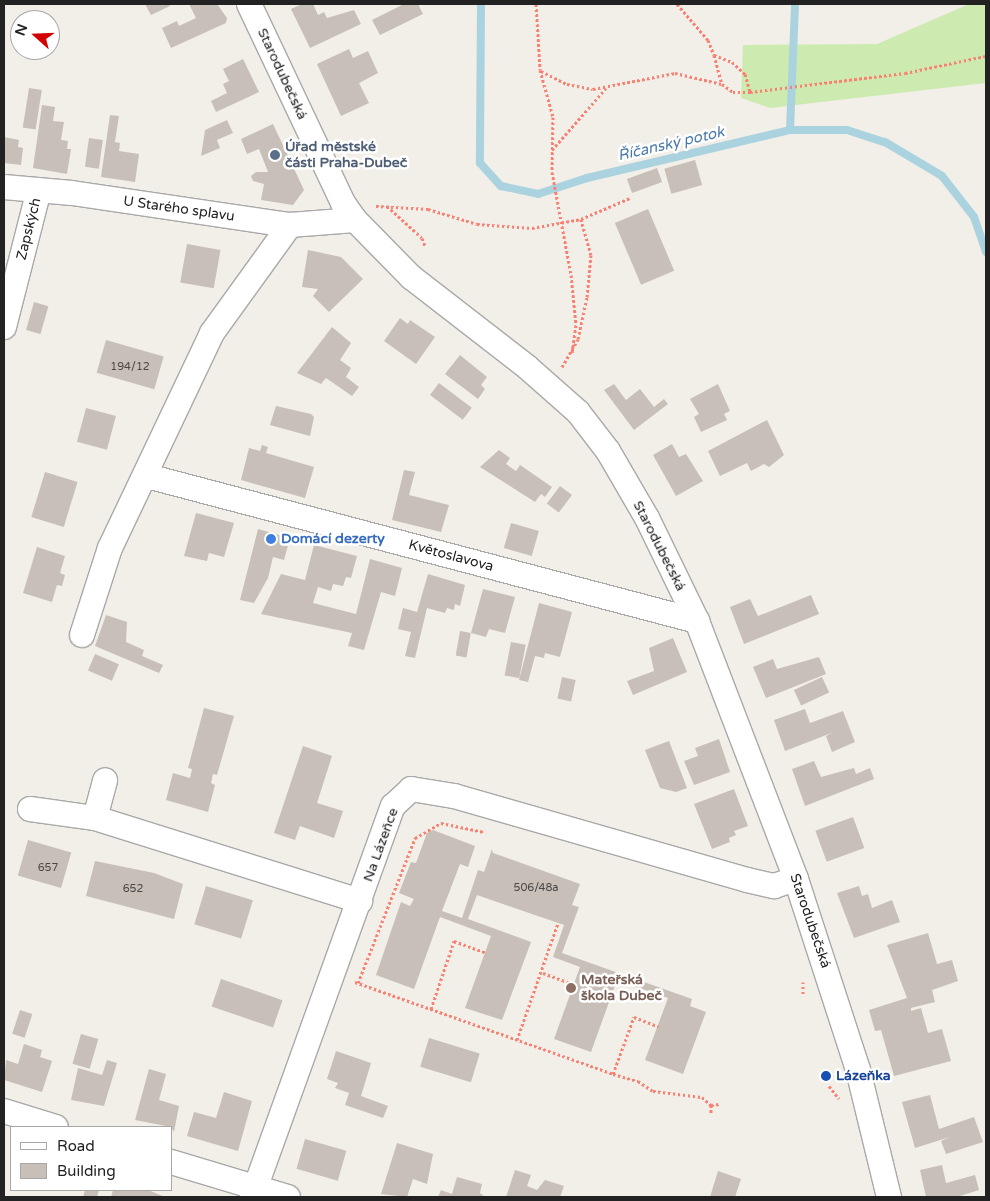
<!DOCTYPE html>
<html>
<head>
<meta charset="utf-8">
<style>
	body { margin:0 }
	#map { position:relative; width:990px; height:1201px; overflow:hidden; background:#f2efe9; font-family:"Varela Round",sans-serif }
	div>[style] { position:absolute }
	.grass>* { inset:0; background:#cdebb0 }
	.stream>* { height:8px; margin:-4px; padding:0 4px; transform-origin:4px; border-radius:4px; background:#aad3df }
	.building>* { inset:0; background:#c7bfb8; transform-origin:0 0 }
	.path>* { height:3px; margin-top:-1.5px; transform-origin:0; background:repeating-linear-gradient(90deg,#fa8072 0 2.5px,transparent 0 5px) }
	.roads { filter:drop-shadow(1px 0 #a9a9a9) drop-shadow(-1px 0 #a9a9a9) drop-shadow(0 1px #a9a9a9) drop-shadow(0 -1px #a9a9a9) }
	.minor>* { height:24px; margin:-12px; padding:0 12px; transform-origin:12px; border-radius:12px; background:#fff }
	.dots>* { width:14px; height:14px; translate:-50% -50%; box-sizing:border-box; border:2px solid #fff; border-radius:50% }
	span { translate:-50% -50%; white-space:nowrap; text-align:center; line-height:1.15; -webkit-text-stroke:5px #fff; paint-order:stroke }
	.number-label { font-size:11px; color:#4b4948 }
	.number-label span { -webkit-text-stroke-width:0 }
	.street-label { font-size:14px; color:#222 }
	.service-label { font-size:14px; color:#4e5e75; font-weight:700 }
	.left { translate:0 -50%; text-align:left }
	.shop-label { font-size:14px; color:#366cbe; font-weight:700 }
	.education-label { font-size:14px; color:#785e54; font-weight:700 }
	.transit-label { font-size:14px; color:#164399; font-weight:700 }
	.water-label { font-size:15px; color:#4a7aab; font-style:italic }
	.frame { position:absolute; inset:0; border:5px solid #222; pointer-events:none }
	.legend { position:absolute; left:10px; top:1126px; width:162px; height:65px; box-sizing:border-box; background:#fff; border:1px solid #a7a7a7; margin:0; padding:6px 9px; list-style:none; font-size:15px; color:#222 }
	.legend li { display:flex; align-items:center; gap:10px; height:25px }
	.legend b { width:25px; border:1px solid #a7a7a7 }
	.north { position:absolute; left:10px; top:10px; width:50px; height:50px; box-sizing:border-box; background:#fff; border:1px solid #a7a7a7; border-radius:50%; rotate:290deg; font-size:14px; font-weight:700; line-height:20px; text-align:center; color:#222 }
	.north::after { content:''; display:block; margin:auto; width:18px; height:22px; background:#d40000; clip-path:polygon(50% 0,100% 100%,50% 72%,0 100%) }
</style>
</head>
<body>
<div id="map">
	<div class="grass">
		<i style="clip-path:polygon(969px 4px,986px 4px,986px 83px,770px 108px,741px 98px,743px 45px,877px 44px)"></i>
	</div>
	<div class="stream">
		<i style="left:481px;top:4px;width:159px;rotate:90.4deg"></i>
		<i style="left:480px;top:163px;width:31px;rotate:48deg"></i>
		<i style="left:501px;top:186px;width:38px;rotate:12deg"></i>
		<i style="left:538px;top:194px;width:52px;rotate:-18.1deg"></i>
		<i style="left:587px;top:178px;width:209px;rotate:-13.3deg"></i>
		<i style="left:790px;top:130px;width:57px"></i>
		<i style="left:847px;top:130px;width:40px;rotate:18deg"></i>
		<i style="left:885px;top:142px;width:66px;rotate:30.8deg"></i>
		<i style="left:942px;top:176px;width:52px;rotate:52deg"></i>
		<i style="left:974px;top:217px;width:37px;rotate:71deg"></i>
		<i style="left:790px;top:130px;width:126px;rotate:-87.7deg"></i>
	</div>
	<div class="building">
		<i style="clip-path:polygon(145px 4px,169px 4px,170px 6px,151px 15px)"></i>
		<i style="clip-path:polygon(189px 4px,217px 4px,227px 18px,226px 23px,171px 48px,162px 28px,177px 21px,179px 26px,196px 18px)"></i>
		<i style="clip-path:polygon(302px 4px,313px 4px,318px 15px,324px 12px,327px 18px,354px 10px,361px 24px,310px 48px,291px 9px)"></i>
		<i style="clip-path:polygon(404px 4px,418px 4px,423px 14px,380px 35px,372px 20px)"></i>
		<i style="clip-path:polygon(349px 49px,353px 58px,368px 51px,378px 73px,359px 83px,369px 103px,341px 116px,317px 64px)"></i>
		<i style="clip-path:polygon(243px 59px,259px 92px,216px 112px,211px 101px,227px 93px,223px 84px,229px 81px,223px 69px)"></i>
		<i style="left:29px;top:88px;width:13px;height:40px;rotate:9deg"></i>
		<i style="clip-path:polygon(42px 105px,55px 107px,53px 121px,64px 122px,61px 140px,68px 141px,67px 149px,71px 149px,67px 174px,33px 168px)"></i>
		<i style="clip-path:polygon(110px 115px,119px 116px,115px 142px,120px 143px,119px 151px,139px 154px,135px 182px,101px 177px)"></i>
		<i style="clip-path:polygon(227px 120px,233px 133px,217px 140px,220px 148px,201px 156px,205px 130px)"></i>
		<i style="clip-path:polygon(273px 124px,304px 190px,293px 205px,261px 200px,264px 184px,253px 181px,251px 176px,256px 172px,268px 172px,259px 149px,247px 154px,241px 139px)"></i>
		<i style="clip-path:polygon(4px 137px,19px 140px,18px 147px,23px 148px,21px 165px,4px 163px)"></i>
		<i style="left:89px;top:138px;width:14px;height:29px;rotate:8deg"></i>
		<i style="left:695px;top:160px;width:26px;height:32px;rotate:74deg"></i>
		<i style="left:657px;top:168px;width:15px;height:32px;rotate:70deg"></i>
		<i style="left:648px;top:209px;width:67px;height:36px;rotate:67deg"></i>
		<i style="left:187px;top:244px;width:34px;height:39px;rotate:10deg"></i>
		<i style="clip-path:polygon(308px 250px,341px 257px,363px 279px,329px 312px,313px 296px,318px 289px,302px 287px)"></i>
		<i style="left:34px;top:302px;width:15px;height:29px;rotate:16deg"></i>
		<i style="clip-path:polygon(400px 318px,408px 324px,410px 320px,435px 337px,416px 364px,384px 341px)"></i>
		<i style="clip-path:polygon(332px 327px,351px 343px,340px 360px,351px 368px,346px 377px,359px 387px,352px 396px,326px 378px,321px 384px,297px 373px)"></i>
		<i style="left:106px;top:340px;width:60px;height:34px;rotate:16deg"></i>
		<i style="clip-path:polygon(460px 355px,487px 377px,481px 385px,485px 389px,478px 399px,445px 374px)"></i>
		<i style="left:439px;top:383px;width:41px;height:15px;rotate:37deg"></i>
		<i style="clip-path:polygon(614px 384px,626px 400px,640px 389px,654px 407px,664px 399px,668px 404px,634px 430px,604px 390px)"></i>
		<i style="clip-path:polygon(718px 384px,730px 411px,724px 414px,727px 420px,701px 432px,694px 417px,699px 414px,690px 399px)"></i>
		<i style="clip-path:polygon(276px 406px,311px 414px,314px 417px,310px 436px,270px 425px)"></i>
		<i style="left:86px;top:408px;width:31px;height:35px;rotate:15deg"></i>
		<i style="clip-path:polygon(767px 420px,784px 455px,769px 467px,764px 464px,751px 471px,747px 463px,720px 476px,708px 451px)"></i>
		<i style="clip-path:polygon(672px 444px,679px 457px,686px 454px,703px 481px,676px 496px,653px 455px)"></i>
		<i style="clip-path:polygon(262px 445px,268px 447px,266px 453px,314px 467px,305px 498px,241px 480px,249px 448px,260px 451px)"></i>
		<i style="clip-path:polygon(499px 450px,510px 458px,506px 464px,516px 471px,520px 465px,552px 487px,545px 497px,541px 494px,535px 502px,480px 467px)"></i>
		<i style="clip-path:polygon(404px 470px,415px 472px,409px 495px,449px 505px,441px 532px,392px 520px)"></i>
		<i style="left:45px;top:472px;width:34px;height:47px;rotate:17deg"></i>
		<i style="left:560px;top:486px;width:15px;height:22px;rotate:37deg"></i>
		<i style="clip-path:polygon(196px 513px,234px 523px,224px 557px,209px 553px,207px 561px,184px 556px)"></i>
		<i style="left:511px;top:523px;width:29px;height:26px;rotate:16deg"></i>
		<i style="clip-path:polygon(258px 529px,290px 538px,284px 560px,273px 557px,268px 578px,254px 603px,240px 600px)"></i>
		<i style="clip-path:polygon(314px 545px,357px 556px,351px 578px,346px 577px,343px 586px,333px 584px,331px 591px,318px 587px,313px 603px,356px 614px,370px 559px,402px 568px,395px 596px,381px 592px,364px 650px,348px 646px,352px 633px,261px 614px,281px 574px,305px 580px)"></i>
		<i style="clip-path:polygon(37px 547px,65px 556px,60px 573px,65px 575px,62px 586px,57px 585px,52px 602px,23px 593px)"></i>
		<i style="clip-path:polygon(428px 574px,465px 585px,460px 606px,455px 604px,454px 610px,447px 608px,445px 613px,427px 608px,415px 658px,405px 656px,411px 632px,398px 629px,403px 608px,417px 612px)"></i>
		<i style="clip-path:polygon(483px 589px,515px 597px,505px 633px,489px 629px,486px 637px,471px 633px)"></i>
		<i style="clip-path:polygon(811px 595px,819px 614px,744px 644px,730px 607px,750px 599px,758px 616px)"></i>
		<i style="clip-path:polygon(539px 603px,572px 612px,560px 657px,545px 653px,544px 658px,535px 656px,528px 682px,519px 680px)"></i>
		<i style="clip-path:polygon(106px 615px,127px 622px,126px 642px,144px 650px,142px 656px,163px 665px,159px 673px,95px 646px)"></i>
		<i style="left:460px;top:631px;width:11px;height:25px;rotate:10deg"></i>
		<i style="clip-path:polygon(673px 638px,687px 672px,633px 695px,627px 681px,654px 671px,649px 648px)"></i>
		<i style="left:511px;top:642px;width:15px;height:34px;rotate:11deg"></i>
		<i style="left:95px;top:654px;width:26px;height:18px;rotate:23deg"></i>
		<i style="clip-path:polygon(819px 657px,826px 674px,766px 698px,753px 667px,773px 659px,777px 669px)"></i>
		<i style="left:562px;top:677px;width:14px;height:22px;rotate:12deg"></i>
		<i style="left:822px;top:677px;width:17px;height:31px;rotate:65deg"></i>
		<i style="clip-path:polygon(204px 708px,234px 716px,217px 775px,213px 774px,211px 783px,215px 785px,208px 812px,166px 800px,173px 773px,190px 778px,192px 769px,188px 768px)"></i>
		<i style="clip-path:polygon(805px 709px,810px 723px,843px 711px,855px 742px,832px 752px,826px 736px,834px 732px,785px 751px,774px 720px)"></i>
		<i style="clip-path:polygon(719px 739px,730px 772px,694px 785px,684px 761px,698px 756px,695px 748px)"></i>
		<i style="clip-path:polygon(669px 741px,687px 788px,676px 792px,660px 788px,645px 750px)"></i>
		<i style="clip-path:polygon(303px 746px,332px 756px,317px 803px,343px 811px,334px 838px,300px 826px,295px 840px,274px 833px)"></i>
		<i style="clip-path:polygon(814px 761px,821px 777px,854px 768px,856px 774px,870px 768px,874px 779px,805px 806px,792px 769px)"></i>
		<i style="clip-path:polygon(734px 789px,748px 826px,734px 831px,736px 835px,729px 838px,730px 842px,712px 849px,694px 804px)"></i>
		<i style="left:853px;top:817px;width:33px;height:40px;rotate:70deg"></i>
		<i style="clip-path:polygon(433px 830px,475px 846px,468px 867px,460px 864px,442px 911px,462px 918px,478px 870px,484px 872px,492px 849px,493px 853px,580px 884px,572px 905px,579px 907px,562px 953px,692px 999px,690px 1006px,706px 1012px,683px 1074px,645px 1060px,668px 998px,617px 980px,591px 1052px,554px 1039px,580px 967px,553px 957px,564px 925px,477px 895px,468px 919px,531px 942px,502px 1020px,465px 1008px,491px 936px,440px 917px,414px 989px,376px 975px,401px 902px,410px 906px,414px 899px,399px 893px,411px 862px,416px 863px,427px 833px)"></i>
		<i style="left:28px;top:840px;width:45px;height:37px;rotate:16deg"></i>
		<i style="clip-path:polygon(95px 861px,154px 873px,183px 884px,174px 919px,86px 896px)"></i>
		<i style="left:206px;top:886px;width:49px;height:40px;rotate:17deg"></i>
		<i style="clip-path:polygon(859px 886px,862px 896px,868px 894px,872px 908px,892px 900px,900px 922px,854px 938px,837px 893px)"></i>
		<i style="clip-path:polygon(928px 933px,937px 964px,952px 960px,958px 981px,932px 990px,935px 1002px,911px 1008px,911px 1011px,921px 1008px,928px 1033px,942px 1029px,951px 1061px,894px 1076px,881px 1030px,875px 1031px,869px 1010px,907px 998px,887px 945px)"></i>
		<i style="left:221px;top:979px;width:65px;height:29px;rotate:19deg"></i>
		<i style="left:20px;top:1010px;width:13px;height:25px;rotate:18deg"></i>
		<i style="left:81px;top:1034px;width:18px;height:31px;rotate:16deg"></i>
		<i style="left:429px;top:1038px;width:53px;height:30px;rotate:17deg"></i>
		<i style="clip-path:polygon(24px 1044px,42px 1050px,40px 1057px,52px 1061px,42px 1092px,4px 1080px,6px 1060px,18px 1064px)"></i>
		<i style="clip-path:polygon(336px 1051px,371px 1063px,361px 1096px,388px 1106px,383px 1118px,345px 1105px,349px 1093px,335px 1088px,338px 1083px,327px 1079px)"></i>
		<i style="clip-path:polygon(107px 1060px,117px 1063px,104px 1106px,71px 1100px,78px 1068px,102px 1075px)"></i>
		<i style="clip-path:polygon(149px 1069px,166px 1074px,159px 1100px,179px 1106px,174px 1132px,171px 1127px,135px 1120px)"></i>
		<i style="clip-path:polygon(224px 1092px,252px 1101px,238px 1151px,187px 1136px,194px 1112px,216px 1118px)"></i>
		<i style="clip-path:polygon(930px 1095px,939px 1129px,974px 1117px,983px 1142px,946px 1154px,941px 1141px,950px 1137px,915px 1148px,902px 1102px)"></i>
		<i style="left:305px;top:1139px;width:43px;height:31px;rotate:16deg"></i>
		<i style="clip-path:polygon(397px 1143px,433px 1154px,427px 1184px,413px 1179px,407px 1197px,381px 1194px)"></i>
		<i style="clip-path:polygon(942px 1165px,946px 1183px,975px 1175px,979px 1190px,957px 1197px,926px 1197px,920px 1170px)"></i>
		<i style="clip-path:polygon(515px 1170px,531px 1175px,527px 1186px,537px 1190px,545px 1180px,564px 1186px,560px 1197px,506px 1197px)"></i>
		<i style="clip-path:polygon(718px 1171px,741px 1179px,735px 1197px,710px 1197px)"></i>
		<i style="clip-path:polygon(457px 1177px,482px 1184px,480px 1193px,485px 1197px,438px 1197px,441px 1190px,452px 1194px)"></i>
		<i style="clip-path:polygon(85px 1190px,99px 1190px,97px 1197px,83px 1197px)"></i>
		<i style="clip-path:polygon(113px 1190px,148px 1190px,165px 1197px,111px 1197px)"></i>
	</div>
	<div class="path">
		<i style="left:536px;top:4px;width:66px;rotate:86.5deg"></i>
		<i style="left:540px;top:70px;width:49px;rotate:74.5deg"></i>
		<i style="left:553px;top:117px;width:55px;rotate:91deg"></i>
		<i style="left:552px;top:172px;width:105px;rotate:79.5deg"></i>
		<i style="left:571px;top:275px;width:50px;rotate:84.3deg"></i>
		<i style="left:576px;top:325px;width:29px;rotate:98deg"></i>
		<i style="left:677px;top:4px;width:48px;rotate:49.3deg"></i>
		<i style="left:708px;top:40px;width:16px;rotate:68deg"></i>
		<i style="left:714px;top:55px;width:19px;rotate:21deg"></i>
		<i style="left:732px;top:62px;width:18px;rotate:43deg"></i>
		<i style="left:745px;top:74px;width:19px;rotate:74deg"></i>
		<i style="left:750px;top:92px;width:156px;rotate:-7deg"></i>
		<i style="left:905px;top:73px;width:83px;rotate:-11.9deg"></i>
		<i style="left:714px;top:55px;width:30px;rotate:75deg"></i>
		<i style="left:541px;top:71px;width:29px;rotate:27deg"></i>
		<i style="left:567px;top:84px;width:26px;rotate:11deg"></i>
		<i style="left:593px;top:89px;width:84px;rotate:-11deg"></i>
		<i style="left:675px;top:73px;width:48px;rotate:13.2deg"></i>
		<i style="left:722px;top:84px;width:14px;rotate:36deg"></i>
		<i style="left:733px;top:92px;width:17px"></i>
		<i style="left:552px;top:150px;width:82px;rotate:-48.9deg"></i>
		<i style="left:376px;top:206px;width:52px;rotate:3.3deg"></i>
		<i style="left:428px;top:209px;width:51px;rotate:17deg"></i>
		<i style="left:477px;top:224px;width:55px;rotate:4.2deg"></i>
		<i style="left:532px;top:228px;width:50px;rotate:-10.4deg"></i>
		<i style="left:387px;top:206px;width:47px;rotate:42.4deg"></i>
		<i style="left:422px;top:238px;width:9px;rotate:69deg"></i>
		<i style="left:562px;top:367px;width:32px;rotate:-60deg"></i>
		<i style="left:578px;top:339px;width:43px;rotate:-77.9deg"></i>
		<i style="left:587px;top:297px;width:42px;rotate:-84.6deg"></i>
		<i style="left:591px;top:255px;width:37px;rotate:-106deg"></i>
		<i style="left:581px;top:219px;width:53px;rotate:-23.2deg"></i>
		<i style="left:543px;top:973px;width:33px;rotate:20deg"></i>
		<i style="left:355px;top:982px;width:274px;rotate:19.6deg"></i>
		<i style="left:613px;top:1074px;width:61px;rotate:-69.8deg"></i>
		<i style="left:634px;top:1017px;width:26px;rotate:21deg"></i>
		<i style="left:358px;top:983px;width:156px;rotate:-68.5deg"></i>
		<i style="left:415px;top:838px;width:30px;rotate:-30deg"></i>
		<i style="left:441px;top:823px;width:44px;rotate:11.8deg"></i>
		<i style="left:803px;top:994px;width:12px;rotate:-90deg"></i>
		<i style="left:431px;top:1009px;width:72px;rotate:-71.3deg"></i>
		<i style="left:454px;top:941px;width:33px;rotate:20deg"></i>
		<i style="left:517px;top:1040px;width:124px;rotate:-70.7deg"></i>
		<i style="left:613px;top:1074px;width:26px;rotate:16deg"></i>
		<i style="left:638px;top:1081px;width:18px;rotate:34deg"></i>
		<i style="left:653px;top:1091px;width:49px;rotate:7deg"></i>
		<i style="left:702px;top:1097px;width:12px;rotate:42deg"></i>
		<i style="left:711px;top:1105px;width:8px;rotate:90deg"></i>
		<i style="left:829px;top:1086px;width:16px;rotate:52deg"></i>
		<i style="left:711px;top:1105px;width:8px;rotate:-7deg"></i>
	</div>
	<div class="roads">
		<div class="minor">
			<i style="left:249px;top:4px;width:220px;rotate:64.7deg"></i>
			<i style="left:343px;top:203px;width:21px;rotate:55deg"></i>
			<i style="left:355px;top:220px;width:80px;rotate:45.5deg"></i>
			<i style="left:411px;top:277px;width:147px;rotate:37.8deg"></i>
			<i style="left:527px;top:367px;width:68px;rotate:41.4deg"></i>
			<i style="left:578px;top:412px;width:49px;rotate:52.4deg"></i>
			<i style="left:608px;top:451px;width:78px;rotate:59.8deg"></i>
			<i style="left:647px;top:518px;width:114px;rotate:64.1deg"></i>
			<i style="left:697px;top:621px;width:276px;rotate:69deg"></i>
			<i style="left:796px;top:879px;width:201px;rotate:72deg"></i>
			<i style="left:858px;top:1070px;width:131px;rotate:76.3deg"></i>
			<i style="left:4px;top:187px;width:68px;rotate:5deg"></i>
			<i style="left:72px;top:193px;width:220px;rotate:8.4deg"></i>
			<i style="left:290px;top:225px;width:65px;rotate:-4.4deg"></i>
			<i style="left:4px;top:327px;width:141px;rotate:-75.7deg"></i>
			<i style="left:147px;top:476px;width:569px;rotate:14.77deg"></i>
			<i style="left:82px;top:635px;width:91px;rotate:-72.2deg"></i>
			<i style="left:110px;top:548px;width:238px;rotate:-64.6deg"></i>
			<i style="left:212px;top:333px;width:133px;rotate:-54.2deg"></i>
			<i style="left:30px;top:809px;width:66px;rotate:7.9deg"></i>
			<i style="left:95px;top:818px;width:278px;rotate:17.4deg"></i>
			<i style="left:95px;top:818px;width:39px;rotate:-75deg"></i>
			<i style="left:4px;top:1111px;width:54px;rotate:17.1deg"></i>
			<i style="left:171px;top:1162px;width:122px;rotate:16.7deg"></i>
			<i style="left:252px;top:1197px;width:416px;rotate:-70.2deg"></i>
			<i style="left:393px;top:806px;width:25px;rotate:-43deg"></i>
			<i style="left:411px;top:789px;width:44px;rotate:9.2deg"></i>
			<i style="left:454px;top:796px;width:305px;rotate:16deg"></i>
			<i style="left:747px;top:880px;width:28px;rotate:13deg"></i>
			<i style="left:774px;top:886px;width:23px;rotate:-18deg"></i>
		</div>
	</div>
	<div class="dots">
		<i style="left:275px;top:155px;background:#5c6f8a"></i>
		<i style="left:271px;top:539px;background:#3f7fe0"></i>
		<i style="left:571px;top:988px;background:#8d6e63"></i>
		<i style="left:826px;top:1076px;background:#1a4fb4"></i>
	</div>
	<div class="number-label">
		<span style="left:130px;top:367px">194/12</span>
		<span style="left:48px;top:868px">657</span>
		<span style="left:536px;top:888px">506/48a</span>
		<span style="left:133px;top:889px">652</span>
	</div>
	<div class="street-label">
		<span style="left:282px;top:74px;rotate:65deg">Starodubečská</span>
		<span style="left:179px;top:209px;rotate:8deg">U Starého splavu</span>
		<span style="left:29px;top:229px;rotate:-76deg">Zapských</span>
		<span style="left:659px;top:546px;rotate:63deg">Starodubečská</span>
		<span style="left:451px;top:556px;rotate:15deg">Květoslavova</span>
		<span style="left:381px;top:845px;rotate:-70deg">Na Lázeňce</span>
		<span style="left:810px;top:921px;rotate:71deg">Starodubečská</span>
	</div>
	<div class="service-label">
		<span class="left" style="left:285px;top:155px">Úřad městské<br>části Praha-Dubeč</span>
	</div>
	<div class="shop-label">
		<span class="left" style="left:281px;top:539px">Domácí dezerty</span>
	</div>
	<div class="education-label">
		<span class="left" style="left:581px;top:988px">Mateřská<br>škola Dubeč</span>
	</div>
	<div class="transit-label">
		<span class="left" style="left:836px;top:1076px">Lázeňka</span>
	</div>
	<div class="water-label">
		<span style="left:671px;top:144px;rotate:-13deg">Říčanský potok</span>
	</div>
	<div class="frame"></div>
	<ul class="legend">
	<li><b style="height:6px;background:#fff"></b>Road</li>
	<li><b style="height:14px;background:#c7bfb8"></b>Building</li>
	</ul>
	<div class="north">N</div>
</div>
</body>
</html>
